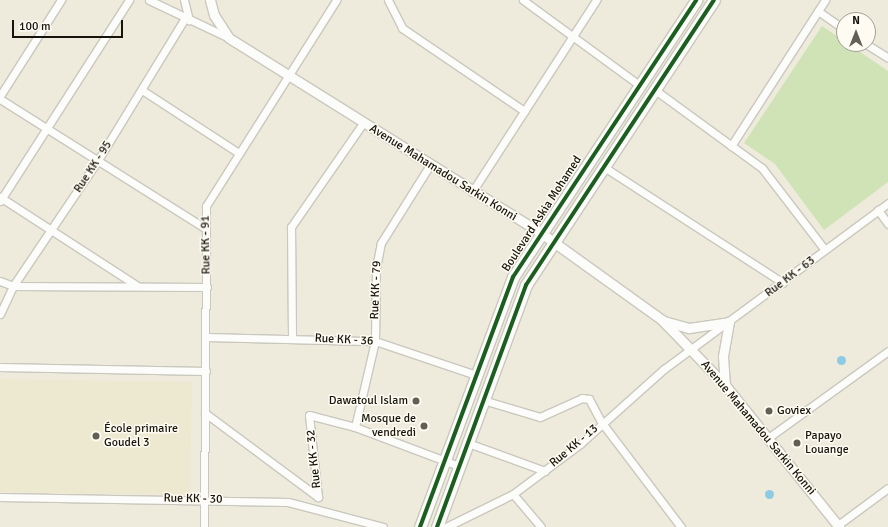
<!DOCTYPE html>
<html>
<head>
<meta charset="utf-8">
<style>
	body { margin:0 }
	#map { position:relative; width:888px; height:527px; overflow:hidden; background:#eeebdd; font-family:Signika,sans-serif }
	div>[style] { position:absolute }
	.built>* { inset:0; background:#ede8d0; transform-origin:0 0 }
	.green>* { inset:0; background:#d0e3b7 }
	.water>* { inset:0; background:#8ecae5 }
	.round { border-radius:50% }
	.roads { filter:drop-shadow(1px 0 #cac8be) drop-shadow(-1px 0 #cac8be) drop-shadow(0 1px #cac8be) drop-shadow(0 -1px #cac8be) }
	.minor>* { height:7px; margin:-3.5px; padding:0 3.5px; transform-origin:3.5px; border-radius:3.5px; background:#fcfcfa }
	.tertiary>* { height:9px; margin:-4.5px; padding:0 4.5px; transform-origin:4.5px; border-radius:4.5px; background:#fcfcfa }
	.primary>* { height:11px; margin:-5.5px; padding:0 5.5px; transform-origin:5.5px; border-radius:5.5px; background:#fcfcfa }
	.cycleway>* { height:4px; margin:-2px; padding:0 2px; transform-origin:2px; border-radius:2px; background:#1b5e20 }
	.dots>* { width:11px; height:11px; translate:-50% -50%; box-sizing:border-box; border:2px solid #fefcf2; border-radius:50% }
	span { translate:-50% -50%; white-space:nowrap; text-align:center; line-height:1.15; -webkit-text-stroke:3px #fefcf2; paint-order:stroke }
	.street-label { font-size:12px; color:#16140c }
	.poi-label { font-size:12px; color:#16140c }
	.right { translate:-100% -50%; text-align:right }
	.left { translate:0 -50%; text-align:left }
	.north { position:absolute; left:836px; top:12px; width:40px; height:40px; box-sizing:border-box; background:#fefcf2; border:1px solid #a19f96; border-radius:50%; rotate:0deg; font-size:11px; font-weight:700; line-height:16px; text-align:center; color:#16140c }
	.north::after { content:''; display:block; margin:auto; width:14px; height:18px; background:#625f55; clip-path:polygon(50% 0,100% 100%,50% 72%,0 100%) }
	.scale { position:absolute; left:12px; top:20px; width:111px; height:18px; box-sizing:border-box; border:2px solid #16140c; border-top:0; padding-left:5px; font-size:12px; line-height:14px; white-space:nowrap; color:#16140c; -webkit-text-stroke:3px #fefcf2; paint-order:stroke }
</style>
</head>
<body>
<div id="map">
	<div class="built">
		<i style="left:0;top:379px;width:192px;height:113px;rotate:1deg"></i>
	</div>
	<div class="green">
		<i style="clip-path:polygon(822px 26px,888px 71px,888px 182px,824px 230px,775px 164px,744px 143px)"></i>
	</div>
	<div class="water">
		<i class="round" style="left:836.5px;top:355.5px;width:9px;height:9px"></i>
		<i class="round" style="left:764.5px;top:489.5px;width:9px;height:9px"></i>
	</div>
	<div class="roads">
		<div class="minor">
			<i style="left:149px;top:0;width:89px;rotate:25.4deg"></i>
			<i style="left:184px;top:0;width:21px;rotate:76deg"></i>
			<i style="left:388px;top:0;width:31px;rotate:63deg"></i>
			<i style="left:402px;top:28px;width:148px;rotate:34.2deg"></i>
			<i style="left:523px;top:0;width:144px;rotate:36.2deg"></i>
			<i style="left:818px;top:11px;width:32px;rotate:35deg"></i>
			<i style="left:866px;top:44px;width:26px;rotate:32deg"></i>
			<i style="left:142px;top:90px;width:113px;rotate:33.1deg"></i>
			<i style="left:655px;top:90px;width:132px;rotate:36.1deg"></i>
			<i style="left:762px;top:168px;width:103px;rotate:52.5deg"></i>
			<i style="left:0;top:96px;width:114px;rotate:-57.6deg"></i>
			<i style="left:0;top:99px;width:242px;rotate:32.2deg"></i>
			<i style="left:731px;top:146px;width:174px;rotate:-57.2deg"></i>
			<i style="left:604px;top:167px;width:213px;rotate:32.9deg"></i>
			<i style="left:472px;top:192px;width:229px;rotate:-57.1deg"></i>
			<i style="left:0;top:197px;width:162px;rotate:32.9deg"></i>
			<i style="left:0;top:201px;width:239px;rotate:-57.3deg"></i>
			<i style="left:878px;top:210px;width:17px;rotate:54deg"></i>
			<i style="left:0;top:281px;width:14px;rotate:21deg"></i>
			<i style="left:13px;top:286px;width:194px;rotate:0.3deg"></i>
			<i style="left:0;top:314px;width:31px;rotate:-65deg"></i>
			<i style="left:13px;top:286px;width:152px;rotate:-56deg"></i>
			<i style="left:98px;top:160px;width:167px;rotate:-58.5deg"></i>
			<i style="left:206px;top:337px;width:169px;rotate:1.4deg"></i>
			<i style="left:375px;top:341px;width:107px;rotate:18.6deg"></i>
			<i style="left:292px;top:337px;width:110px;rotate:-90.5deg"></i>
			<i style="left:291px;top:227px;width:126px;rotate:-55.3deg"></i>
			<i style="left:0;top:367px;width:206px;rotate:1.1deg"></i>
			<i style="left:483px;top:400px;width:59px;rotate:16.6deg"></i>
			<i style="left:540px;top:417px;width:46px;rotate:-24.3deg"></i>
			<i style="left:582px;top:398px;width:7px;rotate:8deg"></i>
			<i style="left:589px;top:399px;width:27px;rotate:62deg"></i>
			<i style="left:602px;top:423px;width:131px;rotate:52.8deg"></i>
			<i style="left:205px;top:413px;width:141px;rotate:36.6deg"></i>
			<i style="left:318px;top:497px;width:82px;rotate:-96.3deg"></i>
			<i style="left:309px;top:415px;width:48px;rotate:14.6deg"></i>
			<i style="left:355px;top:427px;width:111px;rotate:20.6deg"></i>
			<i style="left:355px;top:427px;width:88px;rotate:-76.9deg"></i>
			<i style="left:375px;top:341px;width:73px;rotate:-89.2deg"></i>
			<i style="left:376px;top:268px;width:25px;rotate:-79deg"></i>
			<i style="left:381px;top:243px;width:92px;rotate:-57.9deg"></i>
			<i style="left:768px;top:438px;width:148px;rotate:-35.9deg"></i>
			<i style="left:468px;top:443px;width:82px;rotate:20deg"></i>
			<i style="left:513px;top:494px;width:43px;rotate:49.7deg"></i>
			<i style="left:0;top:497px;width:288px;rotate:1deg"></i>
			<i style="left:288px;top:502px;width:98px;rotate:14.7deg"></i>
			<i style="left:838px;top:525px;width:62px;rotate:-36.5deg"></i>
			<i style="left:204px;top:527px;width:321px;rotate:-89.6deg"></i>
			<i style="left:206px;top:206px;width:244px;rotate:-57.7deg"></i>
			<i style="left:446px;top:527px;width:75px;rotate:-26.2deg"></i>
			<i style="left:513px;top:494px;width:84px;rotate:-36.7deg"></i>
			<i style="left:580px;top:444px;width:113px;rotate:-41.8deg"></i>
			<i style="left:664px;top:369px;width:279px;rotate:-36.5deg"></i>
		</div>
		<div class="tertiary">
			<i style="left:210px;top:0;width:16px;rotate:75deg"></i>
			<i style="left:214px;top:15px;width:27px;rotate:57deg"></i>
			<i style="left:229px;top:38px;width:368px;rotate:32deg"></i>
			<i style="left:541px;top:233px;width:149px;rotate:35.7deg"></i>
			<i style="left:662px;top:320px;width:91px;rotate:45.9deg"></i>
			<i style="left:725px;top:385px;width:182px;rotate:51.2deg"></i>
			<i style="left:664px;top:321px;width:26px;rotate:16deg"></i>
			<i style="left:689px;top:328px;width:40px;rotate:-8.5deg"></i>
			<i style="left:725px;top:385px;width:29px;rotate:-94deg"></i>
			<i style="left:723px;top:356px;width:35px;rotate:-80deg"></i>
		</div>
		<div class="primary">
			<i style="left:420px;top:527px;width:267px;rotate:-69.6deg"></i>
			<i style="left:513px;top:277px;width:332px;rotate:-56.5deg"></i>
			<i style="left:437px;top:527px;width:258px;rotate:-69.8deg"></i>
			<i style="left:526px;top:285px;width:341px;rotate:-56.6deg"></i>
		</div>
	</div>
	<div class="cycleway">
		<i style="left:420px;top:527px;width:267px;rotate:-69.6deg"></i>
		<i style="left:513px;top:277px;width:332px;rotate:-56.5deg"></i>
		<i style="left:437px;top:527px;width:258px;rotate:-69.8deg"></i>
		<i style="left:526px;top:285px;width:341px;rotate:-56.6deg"></i>
	</div>
	<div class="dots">
		<i style="left:416px;top:401px;background:#625f55"></i>
		<i style="left:769px;top:411px;background:#625f55"></i>
		<i style="left:424px;top:426px;background:#625f55"></i>
		<i style="left:96px;top:436px;background:#625f55"></i>
		<i style="left:797px;top:443px;background:#625f55"></i>
	</div>
	<div class="street-label">
		<span style="left:93px;top:167px;rotate:-57deg">Rue KK - 95</span>
		<span style="left:443px;top:173px;rotate:32deg">Avenue Mahamadou Sarkin Konni</span>
		<span style="left:542px;top:214px;rotate:-57deg">Boulevard Askia Mohamed</span>
		<span style="left:206px;top:245px;rotate:-91deg">Rue KK - 91</span>
		<span style="left:790px;top:277px;rotate:-37deg">Rue KK - 63</span>
		<span style="left:376px;top:290px;rotate:-88deg">Rue KK - 79</span>
		<span style="left:344px;top:340px;rotate:3deg">Rue KK - 36</span>
		<span style="left:758px;top:428px;rotate:50deg">Avenue Mahamadou Sarkin Konni</span>
		<span style="left:574px;top:446px;rotate:-40deg">Rue KK - 13</span>
		<span style="left:314px;top:459px;rotate:-96deg">Rue KK - 32</span>
		<span style="left:193px;top:499px;rotate:1deg">Rue KK - 30</span>
	</div>
	<div class="poi-label">
		<span class="right" style="left:408px;top:401px">Dawatoul Islam</span>
		<span class="left" style="left:777px;top:411px">Goviex</span>
		<span class="right" style="left:416px;top:426px">Mosque de<br>vendredi</span>
		<span class="left" style="left:104px;top:436px">École primaire<br>Goudel 3</span>
		<span class="left" style="left:805px;top:443px">Papayo<br>Louange</span>
	</div>
	<div class="north">N</div>
	<div class="scale">100 m</div>
</div>
</body>
</html>
